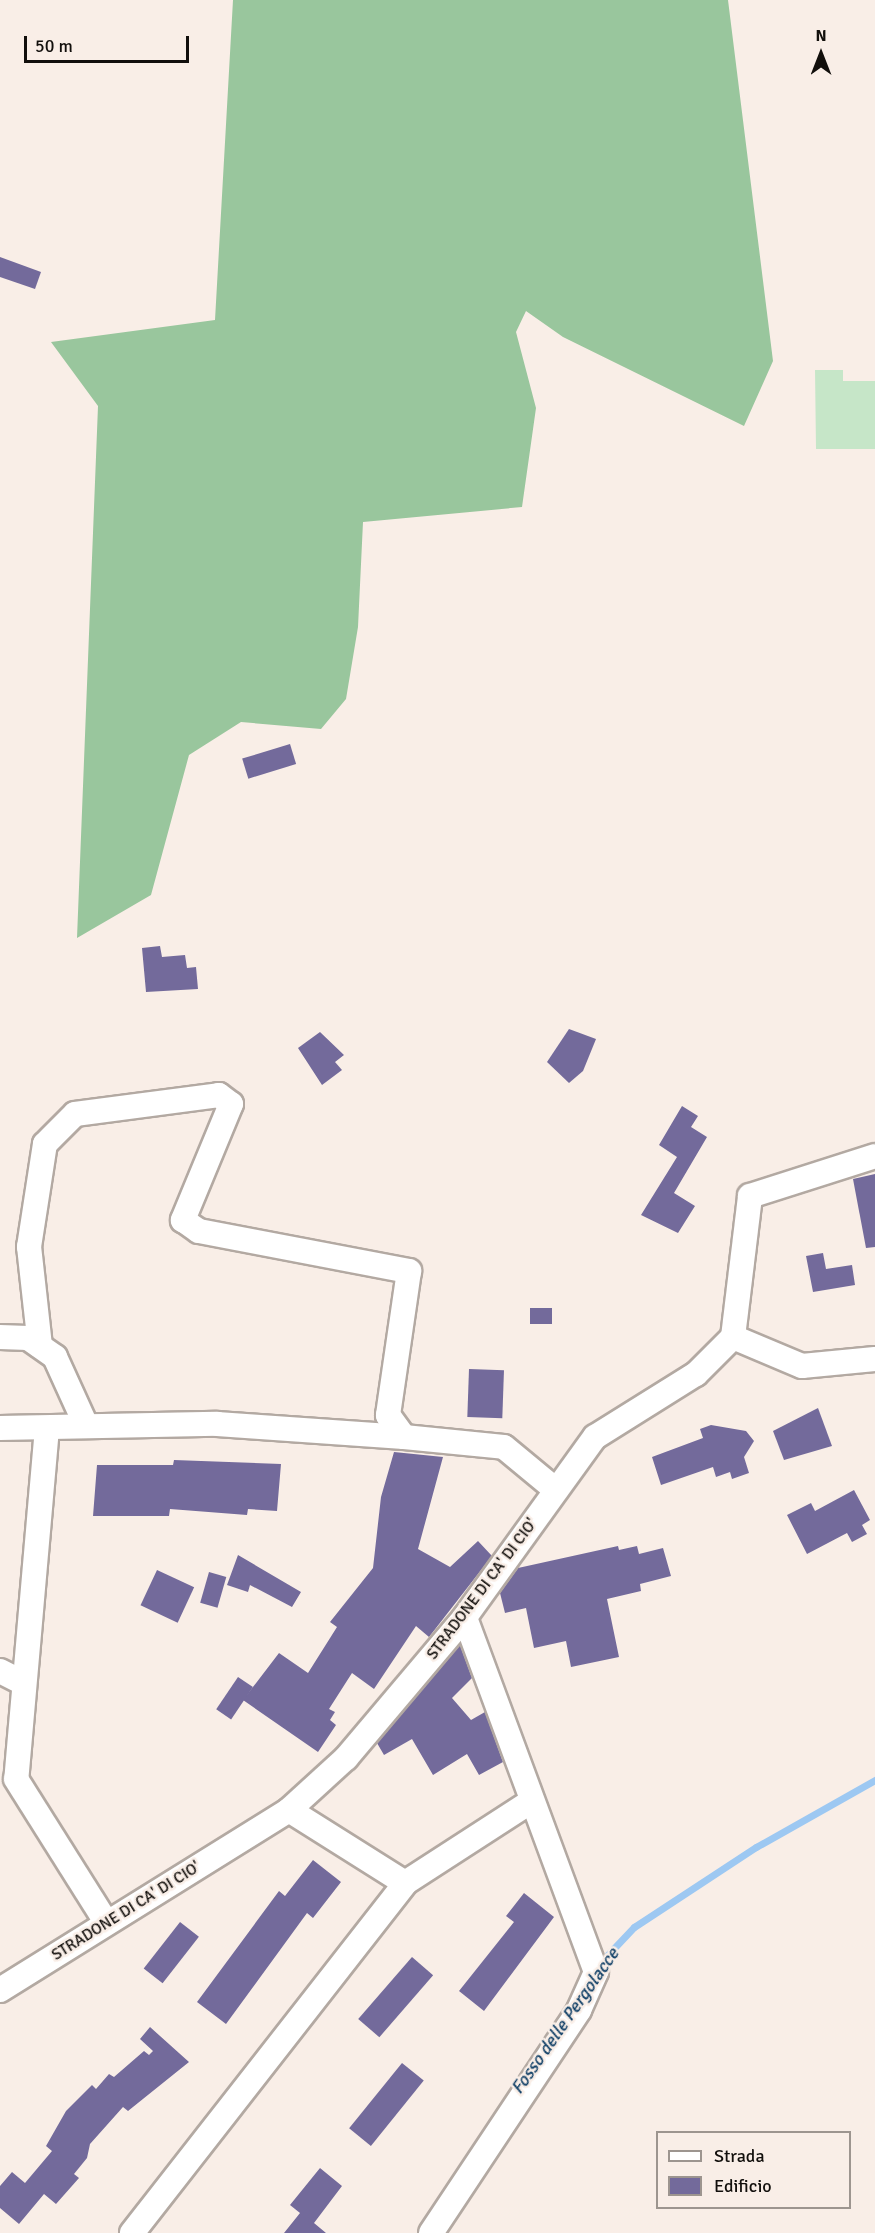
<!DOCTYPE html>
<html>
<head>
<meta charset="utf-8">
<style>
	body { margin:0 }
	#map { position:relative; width:875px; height:2233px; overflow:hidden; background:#f9eee7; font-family:Signika,sans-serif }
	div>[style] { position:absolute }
	.green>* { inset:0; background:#c6e6c8 }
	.forest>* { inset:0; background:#99c69d }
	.stream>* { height:7px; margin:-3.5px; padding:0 3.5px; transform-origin:3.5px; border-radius:3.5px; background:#9dc8f2 }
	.building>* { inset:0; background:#736a9b; transform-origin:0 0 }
	.roads { filter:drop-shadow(2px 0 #b3a9a2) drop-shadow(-2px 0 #b3a9a2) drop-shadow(0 2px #b3a9a2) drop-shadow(0 -2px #b3a9a2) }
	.minor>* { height:24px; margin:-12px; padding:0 12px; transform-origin:12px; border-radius:12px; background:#fff }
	span { translate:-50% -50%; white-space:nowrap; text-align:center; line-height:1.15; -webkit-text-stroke:5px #f9eee7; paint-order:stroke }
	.street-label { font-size:16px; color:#120f0c }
	.water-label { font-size:18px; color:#114067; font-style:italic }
	.legend { position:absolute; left:656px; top:2131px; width:195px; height:78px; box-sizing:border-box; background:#f9eee7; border:2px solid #9d958f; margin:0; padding:8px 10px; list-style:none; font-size:18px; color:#120f0c }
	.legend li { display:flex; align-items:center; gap:12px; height:30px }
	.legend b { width:30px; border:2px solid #9d958f }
	.north { position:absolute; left:791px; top:24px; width:60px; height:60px; -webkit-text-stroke:4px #f9eee7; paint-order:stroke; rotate:0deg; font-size:16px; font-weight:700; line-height:24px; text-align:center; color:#120f0c }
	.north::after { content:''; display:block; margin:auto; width:21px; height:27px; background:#120f0c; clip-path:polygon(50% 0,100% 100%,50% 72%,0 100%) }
	.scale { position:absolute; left:24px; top:36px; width:165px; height:27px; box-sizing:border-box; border:3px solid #120f0c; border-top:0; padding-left:8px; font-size:18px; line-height:21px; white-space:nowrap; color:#120f0c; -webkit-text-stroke:4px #f9eee7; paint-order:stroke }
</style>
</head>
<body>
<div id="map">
	<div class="green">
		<i style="clip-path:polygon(815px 370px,843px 370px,843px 381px,875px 381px,875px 449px,816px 449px)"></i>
	</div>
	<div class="forest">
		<i style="clip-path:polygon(233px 0,728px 0,773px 361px,744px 426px,563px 337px,526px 311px,516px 332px,536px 408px,522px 507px,363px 522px,358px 627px,346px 699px,321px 729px,241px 722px,189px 755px,151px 895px,77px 938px,98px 406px,51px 342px,215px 320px)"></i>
	</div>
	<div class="stream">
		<i style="left:599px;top:1964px;width:51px;rotate:-46.6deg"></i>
		<i style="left:634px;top:1927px;width:146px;rotate:-33.3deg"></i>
		<i style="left:756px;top:1847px;width:137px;rotate:-29.4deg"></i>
	</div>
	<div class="building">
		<i style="clip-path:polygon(0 257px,41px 272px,35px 289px,0 277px)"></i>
		<i style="left:290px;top:744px;width:21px;height:50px;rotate:73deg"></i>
		<i style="clip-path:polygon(160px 946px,162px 957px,185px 955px,187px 968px,196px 967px,198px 989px,146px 992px,142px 948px)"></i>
		<i style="clip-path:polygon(569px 1029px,596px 1039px,583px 1071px,569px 1083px,547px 1062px)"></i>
		<i style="clip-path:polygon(320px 1032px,344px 1055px,335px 1062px,342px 1070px,322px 1085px,298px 1048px)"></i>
		<i style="clip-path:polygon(682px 1106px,698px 1116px,691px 1127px,707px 1137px,674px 1193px,695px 1206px,678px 1233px,641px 1215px,677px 1157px,659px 1145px)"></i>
		<i style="clip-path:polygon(875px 1174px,875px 1247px,866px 1248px,853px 1179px)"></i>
		<i style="clip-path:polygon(823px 1253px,826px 1269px,852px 1265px,855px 1285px,813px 1292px,806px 1256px)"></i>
		<i style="left:530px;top:1308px;width:22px;height:16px"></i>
		<i style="left:469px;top:1369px;width:35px;height:48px;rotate:2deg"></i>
		<i style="clip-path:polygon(818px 1408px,832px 1446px,784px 1460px,773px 1431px)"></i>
		<i style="clip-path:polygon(711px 1425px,746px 1431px,754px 1441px,744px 1457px,749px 1473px,732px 1479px,730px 1472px,716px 1477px,713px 1467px,661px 1485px,652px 1457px,703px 1438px,700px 1429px)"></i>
		<i style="clip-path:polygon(394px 1452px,443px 1457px,418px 1549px,450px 1567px,478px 1541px,492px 1556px,429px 1637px,416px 1626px,374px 1689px,352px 1673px,329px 1709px,335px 1712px,330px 1720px,336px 1725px,318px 1752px,243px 1700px,279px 1653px,308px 1673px,337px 1627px,330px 1622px,373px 1568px,381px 1497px)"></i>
		<i style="clip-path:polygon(174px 1460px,281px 1464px,277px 1511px,248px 1509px,247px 1515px,170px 1509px,169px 1516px,93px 1516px,97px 1465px,173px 1465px)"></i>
		<i style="clip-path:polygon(854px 1490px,870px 1520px,862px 1525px,867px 1534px,852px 1542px,847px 1533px,807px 1554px,787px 1515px,811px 1503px,815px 1511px)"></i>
		<i style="clip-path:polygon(618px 1546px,619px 1550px,637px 1546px,639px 1554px,663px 1548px,671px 1576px,640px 1584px,641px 1591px,607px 1599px,619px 1657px,571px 1667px,566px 1641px,534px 1648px,526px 1608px,505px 1613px,500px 1593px,518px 1568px)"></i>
		<i style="clip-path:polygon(238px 1555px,301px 1592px,292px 1607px,250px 1585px,248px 1592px,227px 1585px)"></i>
		<i style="left:157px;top:1570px;width:41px;height:39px;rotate:25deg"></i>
		<i style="left:209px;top:1572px;width:18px;height:32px;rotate:16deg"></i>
		<i style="clip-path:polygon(460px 1645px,472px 1678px,452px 1698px,471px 1720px,485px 1712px,503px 1762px,479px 1775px,467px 1754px,433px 1775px,412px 1739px,384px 1755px,377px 1743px)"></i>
		<i style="left:238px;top:1677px;width:18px;height:39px;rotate:34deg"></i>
		<i style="clip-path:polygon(313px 1860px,341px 1882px,313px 1918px,307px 1913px,226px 2024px,197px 2002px,279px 1891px,285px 1896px)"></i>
		<i style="clip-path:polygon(524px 1893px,554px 1917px,484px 2011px,459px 1991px,514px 1922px,506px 1916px)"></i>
		<i style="left:180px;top:1922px;width:24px;height:59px;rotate:38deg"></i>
		<i style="left:412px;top:1957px;width:28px;height:82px;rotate:41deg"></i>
		<i style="clip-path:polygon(150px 2027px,189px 2062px,128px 2111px,123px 2107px,90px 2144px,87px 2158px,74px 2174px,79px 2178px,56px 2204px,44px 2194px,19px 2224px,0 2208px,0 2186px,12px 2172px,25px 2183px,52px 2151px,46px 2146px,66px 2111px,92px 2085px,96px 2089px,109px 2074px,114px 2077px,144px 2051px,149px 2055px,153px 2051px,140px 2039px)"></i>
		<i style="left:402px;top:2063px;width:28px;height:84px;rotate:39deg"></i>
		<i style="clip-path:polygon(320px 2168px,342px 2186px,314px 2223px,326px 2233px,284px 2233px,300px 2213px,290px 2205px)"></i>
	</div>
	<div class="roads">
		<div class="minor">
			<i style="left:0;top:1337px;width:28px;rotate:2deg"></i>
			<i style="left:28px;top:1338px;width:33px;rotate:35deg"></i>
			<i style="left:55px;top:1357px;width:72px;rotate:65.6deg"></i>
			<i style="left:733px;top:1337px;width:75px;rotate:22.8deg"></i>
			<i style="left:802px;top:1366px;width:73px;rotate:-5.5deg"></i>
			<i style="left:40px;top:1346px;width:100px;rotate:-96.3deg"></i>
			<i style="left:29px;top:1247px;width:104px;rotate:-81.2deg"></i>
			<i style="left:45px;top:1144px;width:42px;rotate:-45deg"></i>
			<i style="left:75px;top:1114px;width:145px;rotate:-7.5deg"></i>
			<i style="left:219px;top:1095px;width:15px;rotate:37deg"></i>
			<i style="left:231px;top:1104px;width:126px;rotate:112.5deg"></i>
			<i style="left:183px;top:1220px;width:19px;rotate:35deg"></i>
			<i style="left:199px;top:1231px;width:214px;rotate:10.8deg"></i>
			<i style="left:409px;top:1271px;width:146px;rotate:98.3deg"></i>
			<i style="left:388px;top:1415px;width:27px;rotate:54deg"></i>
			<i style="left:404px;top:1437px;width:100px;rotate:5.7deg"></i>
			<i style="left:504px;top:1447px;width:67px;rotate:39.6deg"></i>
			<i style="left:0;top:1428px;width:217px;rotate:-1.1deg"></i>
			<i style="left:217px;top:1424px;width:187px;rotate:4deg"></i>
			<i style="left:47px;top:1428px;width:352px;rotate:95deg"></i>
			<i style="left:16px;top:1779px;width:169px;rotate:57.8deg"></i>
			<i style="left:0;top:1671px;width:27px;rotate:27deg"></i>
			<i style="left:289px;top:1810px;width:137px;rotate:32.2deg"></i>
			<i style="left:0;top:1990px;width:340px;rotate:-31.9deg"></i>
			<i style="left:289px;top:1810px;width:77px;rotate:-42.4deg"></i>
			<i style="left:346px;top:1758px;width:185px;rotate:-49.8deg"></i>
			<i style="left:465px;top:1617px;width:222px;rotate:-54.2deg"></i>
			<i style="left:595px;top:1437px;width:119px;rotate:-32deg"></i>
			<i style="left:696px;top:1374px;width:52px;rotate:-45deg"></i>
			<i style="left:733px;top:1337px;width:142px;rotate:-83.1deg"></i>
			<i style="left:750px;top:1196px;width:131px;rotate:-17.7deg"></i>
			<i style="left:132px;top:2233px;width:444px;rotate:-52deg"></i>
			<i style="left:405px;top:1883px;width:149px;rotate:-32.9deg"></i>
			<i style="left:431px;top:2233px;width:268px;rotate:-56.4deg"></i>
			<i style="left:579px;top:2010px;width:42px;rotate:-65.9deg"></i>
			<i style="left:596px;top:1972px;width:378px;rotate:-110.3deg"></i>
		</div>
	</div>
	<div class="street-label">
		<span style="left:482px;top:1589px;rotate:-53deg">STRADONE DI CA' DI CIO'</span>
		<span style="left:126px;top:1911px;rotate:-32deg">STRADONE DI CA' DI CIO'</span>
	</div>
	<div class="water-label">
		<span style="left:565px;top:2021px;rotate:-55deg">Fosso delle Pergolacce</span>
	</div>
	<ul class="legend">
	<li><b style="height:8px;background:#fff"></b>Strada</li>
	<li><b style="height:16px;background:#736a9b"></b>Edificio</li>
	</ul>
	<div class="north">N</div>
	<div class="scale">50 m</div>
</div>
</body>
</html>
